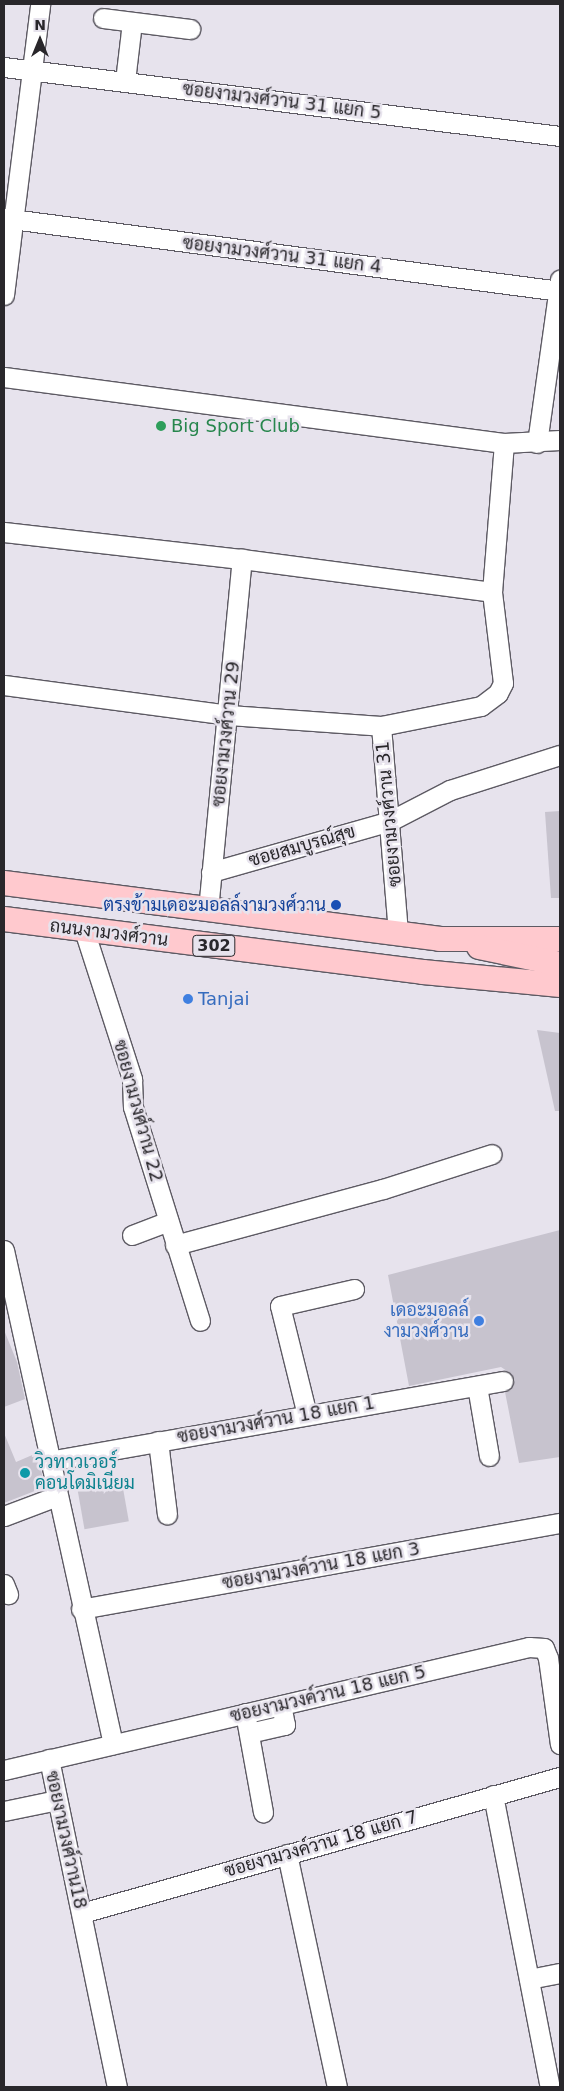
<!DOCTYPE html>
<html>
<head>
<meta charset="utf-8">
<style>
	body { margin:0 }
	#map { position:relative; width:564px; height:2091px; overflow:hidden; background:#e7e3ed; font-family:"DejaVu Sans",Sarabun,sans-serif }
	div>[style] { position:absolute }
	.building>* { inset:0; background:#c7c3ce; transform-origin:0 0 }
	.roads { filter:drop-shadow(1px 0 #5d5a63) drop-shadow(-1px 0 #5d5a63) drop-shadow(0 1px #5d5a63) drop-shadow(0 -1px #5d5a63) }
	.minor>* { height:19px; margin:-9.5px; padding:0 9.5px; transform-origin:9.5px; border-radius:9.5px; background:#fff }
	.major>* { height:24px; margin:-12px; padding:0 12px; transform-origin:12px; border-radius:12px; background:#ffc9ce }
	.dots>* { width:14px; height:14px; translate:-50% -50%; box-sizing:border-box; border:2px solid #e7e3ed; border-radius:50% }
	span { translate:-50% -50%; white-space:nowrap; text-align:center; line-height:1.15; -webkit-text-stroke:5px #e7e3ed; paint-order:stroke }
	.shield-label span { padding:1px 4px; background:#e7e3ed; border:1px solid; border-radius:4px; -webkit-text-stroke-width:0 }
	.shield-label { font-size:16px; color:#29272b; font-weight:700 }
	.street-label { font-size:18px; color:#29272b }
	.leisure-label { font-size:18px; color:#27864d }
	.left { translate:0 -50%; text-align:left }
	.transit-label { font-size:18px; color:#164399 }
	.right { translate:-100% -50%; text-align:right }
	.shop-label { font-size:18px; color:#366cbe }
	.culture-label { font-size:18px; color:#0d838f }
	.frame { position:absolute; inset:0; border:5px solid #29272b; pointer-events:none }
	.north { position:absolute; left:15px; top:15px; width:50px; height:50px; -webkit-text-stroke:4px #e7e3ed; paint-order:stroke; rotate:0deg; font-size:14px; font-weight:700; line-height:20px; text-align:center; color:#29272b }
	.north::after { content:''; display:block; margin:auto; width:18px; height:22px; background:#29272b; clip-path:polygon(50% 0,100% 100%,50% 72%,0 100%) }
</style>
</head>
<body>
<div id="map">
	<div class="building">
		<i style="clip-path:polygon(560px 811px,560px 898px,551px 898px,545px 812px)"></i>
		<i style="clip-path:polygon(537px 1030px,560px 1033px,560px 1111px,555px 1111px)"></i>
		<i style="clip-path:polygon(560px 1230px,560px 1457px,519px 1463px,505px 1392px,511px 1389px,514px 1380px,507px 1371px,501px 1367px,409px 1386px,388px 1275px)"></i>
		<i style="clip-path:polygon(4px 1330px,17px 1362px,25px 1399px,4px 1407px)"></i>
		<i style="clip-path:polygon(4px 1433px,16px 1462px,37px 1453px,45px 1487px,4px 1503px)"></i>
		<i style="left:121px;top:1477px;width:45px;height:45px;rotate:80deg"></i>
	</div>
	<div class="roads">
		<div class="minor">
			<i style="left:103px;top:18px;width:88px;rotate:7.2deg"></i>
			<i style="left:4px;top:67px;width:560px;rotate:7.07deg"></i>
			<i style="left:125px;top:81px;width:59px;rotate:-83.2deg"></i>
			<i style="left:4px;top:218px;width:561px;rotate:7.48deg"></i>
			<i style="left:4px;top:295px;width:293px;rotate:-82.9deg"></i>
			<i style="left:4px;top:377px;width:504px;rotate:7.52deg"></i>
			<i style="left:504px;top:443px;width:56px;rotate:-3.1deg"></i>
			<i style="left:537px;top:443px;width:165px;rotate:-82deg"></i>
			<i style="left:4px;top:532px;width:240px;rotate:6.5deg"></i>
			<i style="left:242px;top:559px;width:252px;rotate:7.5deg"></i>
			<i style="left:4px;top:685px;width:227px;rotate:7.6deg"></i>
			<i style="left:229px;top:715px;width:152px;rotate:4.1deg"></i>
			<i style="left:381px;top:726px;width:102px;rotate:-11.3deg"></i>
			<i style="left:481px;top:706px;width:21px;rotate:-37deg"></i>
			<i style="left:498px;top:693px;width:11px;rotate:-63deg"></i>
			<i style="left:503px;top:683px;width:92px;rotate:-96.9deg"></i>
			<i style="left:492px;top:592px;width:149px;rotate:-85.4deg"></i>
			<i style="left:381px;top:726px;width:209px;rotate:85.3deg"></i>
			<i style="left:211px;top:872px;width:186px;rotate:-15.9deg"></i>
			<i style="left:390px;top:821px;width:68px;rotate:-27.3deg"></i>
			<i style="left:450px;top:790px;width:115px;rotate:-17.7deg"></i>
			<i style="left:208px;top:910px;width:353px;rotate:-84.5deg"></i>
			<i style="left:84px;top:930px;width:157px;rotate:72.1deg"></i>
			<i style="left:132px;top:1079px;width:28px;rotate:88deg"></i>
			<i style="left:133px;top:1107px;width:224px;rotate:72.6deg"></i>
			<i style="left:132px;top:1235px;width:39px;rotate:-21deg"></i>
			<i style="left:175px;top:1245px;width:215px;rotate:-15.1deg"></i>
			<i style="left:383px;top:1189px;width:114px;rotate:-17.8deg"></i>
			<i style="left:4px;top:1250px;width:506px;rotate:77.56deg"></i>
			<i style="left:477px;top:1386px;width:71px;rotate:80.3deg"></i>
			<i style="left:307px;top:1415px;width:112px;rotate:-103.9deg"></i>
			<i style="left:280px;top:1306px;width:76px;rotate:-12.9deg"></i>
			<i style="left:158px;top:1441px;width:74px;rotate:83deg"></i>
			<i style="left:49px;top:1461px;width:461px;rotate:-10deg"></i>
			<i style="left:4px;top:1516px;width:57px;rotate:-20.7deg"></i>
			<i style="left:4px;top:1584px;width:11px;rotate:68deg"></i>
			<i style="left:81px;top:1609px;width:487px;rotate:-10.2deg"></i>
			<i style="left:245px;top:1713px;width:101px;rotate:79.7deg"></i>
			<i style="left:249px;top:1733px;width:37px;rotate:-13deg"></i>
			<i style="left:285px;top:1725px;width:20px;rotate:-101deg"></i>
			<i style="left:49px;top:1759px;width:335px;rotate:78.3deg"></i>
			<i style="left:4px;top:1770px;width:539px;rotate:-13.19deg"></i>
			<i style="left:529px;top:1647px;width:15px;rotate:4deg"></i>
			<i style="left:544px;top:1648px;width:11px;rotate:68deg"></i>
			<i style="left:548px;top:1658px;width:87px;rotate:82.1deg"></i>
			<i style="left:493px;top:1795px;width:298px;rotate:79deg"></i>
			<i style="left:4px;top:1811px;width:54px;rotate:-11.7deg"></i>
			<i style="left:287px;top:1854px;width:238px;rotate:77.9deg"></i>
			<i style="left:82px;top:1913px;width:497px;rotate:-15.9deg"></i>
			<i style="left:529px;top:1979px;width:32px;rotate:-11deg"></i>
		</div>
		<div class="major">
			<i style="left:4px;top:883px;width:440px;rotate:7.3deg"></i>
			<i style="left:440px;top:939px;width:120px"></i>
			<i style="left:4px;top:919px;width:422px;rotate:7.2deg"></i>
			<i style="left:423px;top:972px;width:138px;rotate:5.4deg"></i>
			<i style="left:479px;top:947px;width:83px;rotate:11.9deg"></i>
		</div>
	</div>
	<div class="dots">
		<i style="left:161px;top:426px;background:#2e9e5b"></i>
		<i style="left:336px;top:905px;background:#1a4fb4"></i>
		<i style="left:188px;top:999px;background:#3f7fe0"></i>
		<i style="left:479px;top:1321px;background:#3f7fe0"></i>
		<i style="left:25px;top:1473px;background:#0f9aa8"></i>
	</div>
	<div class="shield-label">
		<span style="left:214px;top:946px">302</span>
	</div>
	<div class="street-label">
		<span style="left:282px;top:101px;rotate:7deg">ซอยงามวงศ์วาน 31 แยก 5</span>
		<span style="left:282px;top:255px;rotate:7deg">ซอยงามวงศ์วาน 31 แยก 4</span>
		<span style="left:226px;top:734px;rotate:-84deg">ซอยงามวงศ์วาน 29</span>
		<span style="left:389px;top:814px;rotate:-95deg">ซอยงามวงศ์วาน 31</span>
		<span style="left:302px;top:846px;rotate:-16deg">ซอยสมบูรณ์สุข</span>
		<span style="left:109px;top:933px;rotate:7deg">ถนนงามวงศ์วาน</span>
		<span style="left:138px;top:1111px;rotate:75deg">ซอยงามวงศ์วาน 22</span>
		<span style="left:276px;top:1420px;rotate:-10deg">ซอยงามวงศ์วาน 18 แยก 1</span>
		<span style="left:321px;top:1566px;rotate:-10deg">ซอยงามวงค์วาน 18 แยก 3</span>
		<span style="left:328px;top:1694px;rotate:-13deg">ซอยงามวงค์วาน 18 แยก 5</span>
		<span style="left:66px;top:1840px;rotate:78deg">ซอยงามวงศ์วาน18</span>
		<span style="left:321px;top:1844px;rotate:-16deg">ซอยงามวงค์วาน 18 แยก 7</span>
	</div>
	<div class="leisure-label">
		<span class="left" style="left:171px;top:426px">Big Sport Club</span>
	</div>
	<div class="transit-label">
		<span class="right" style="left:326px;top:905px">ตรงข้ามเดอะมอลล์งามวงศ์วาน</span>
	</div>
	<div class="shop-label">
		<span class="left" style="left:198px;top:999px">Tanjai</span>
		<span class="right" style="left:469px;top:1321px">เดอะมอลล์<br>งามวงศ์วาน</span>
	</div>
	<div class="culture-label">
		<span class="left" style="left:35px;top:1473px">วิวทาวเวอร์<br>คอนโดมิเนียม</span>
	</div>
	<div class="frame"></div>
	<div class="north">N</div>
</div>
</body>
</html>
